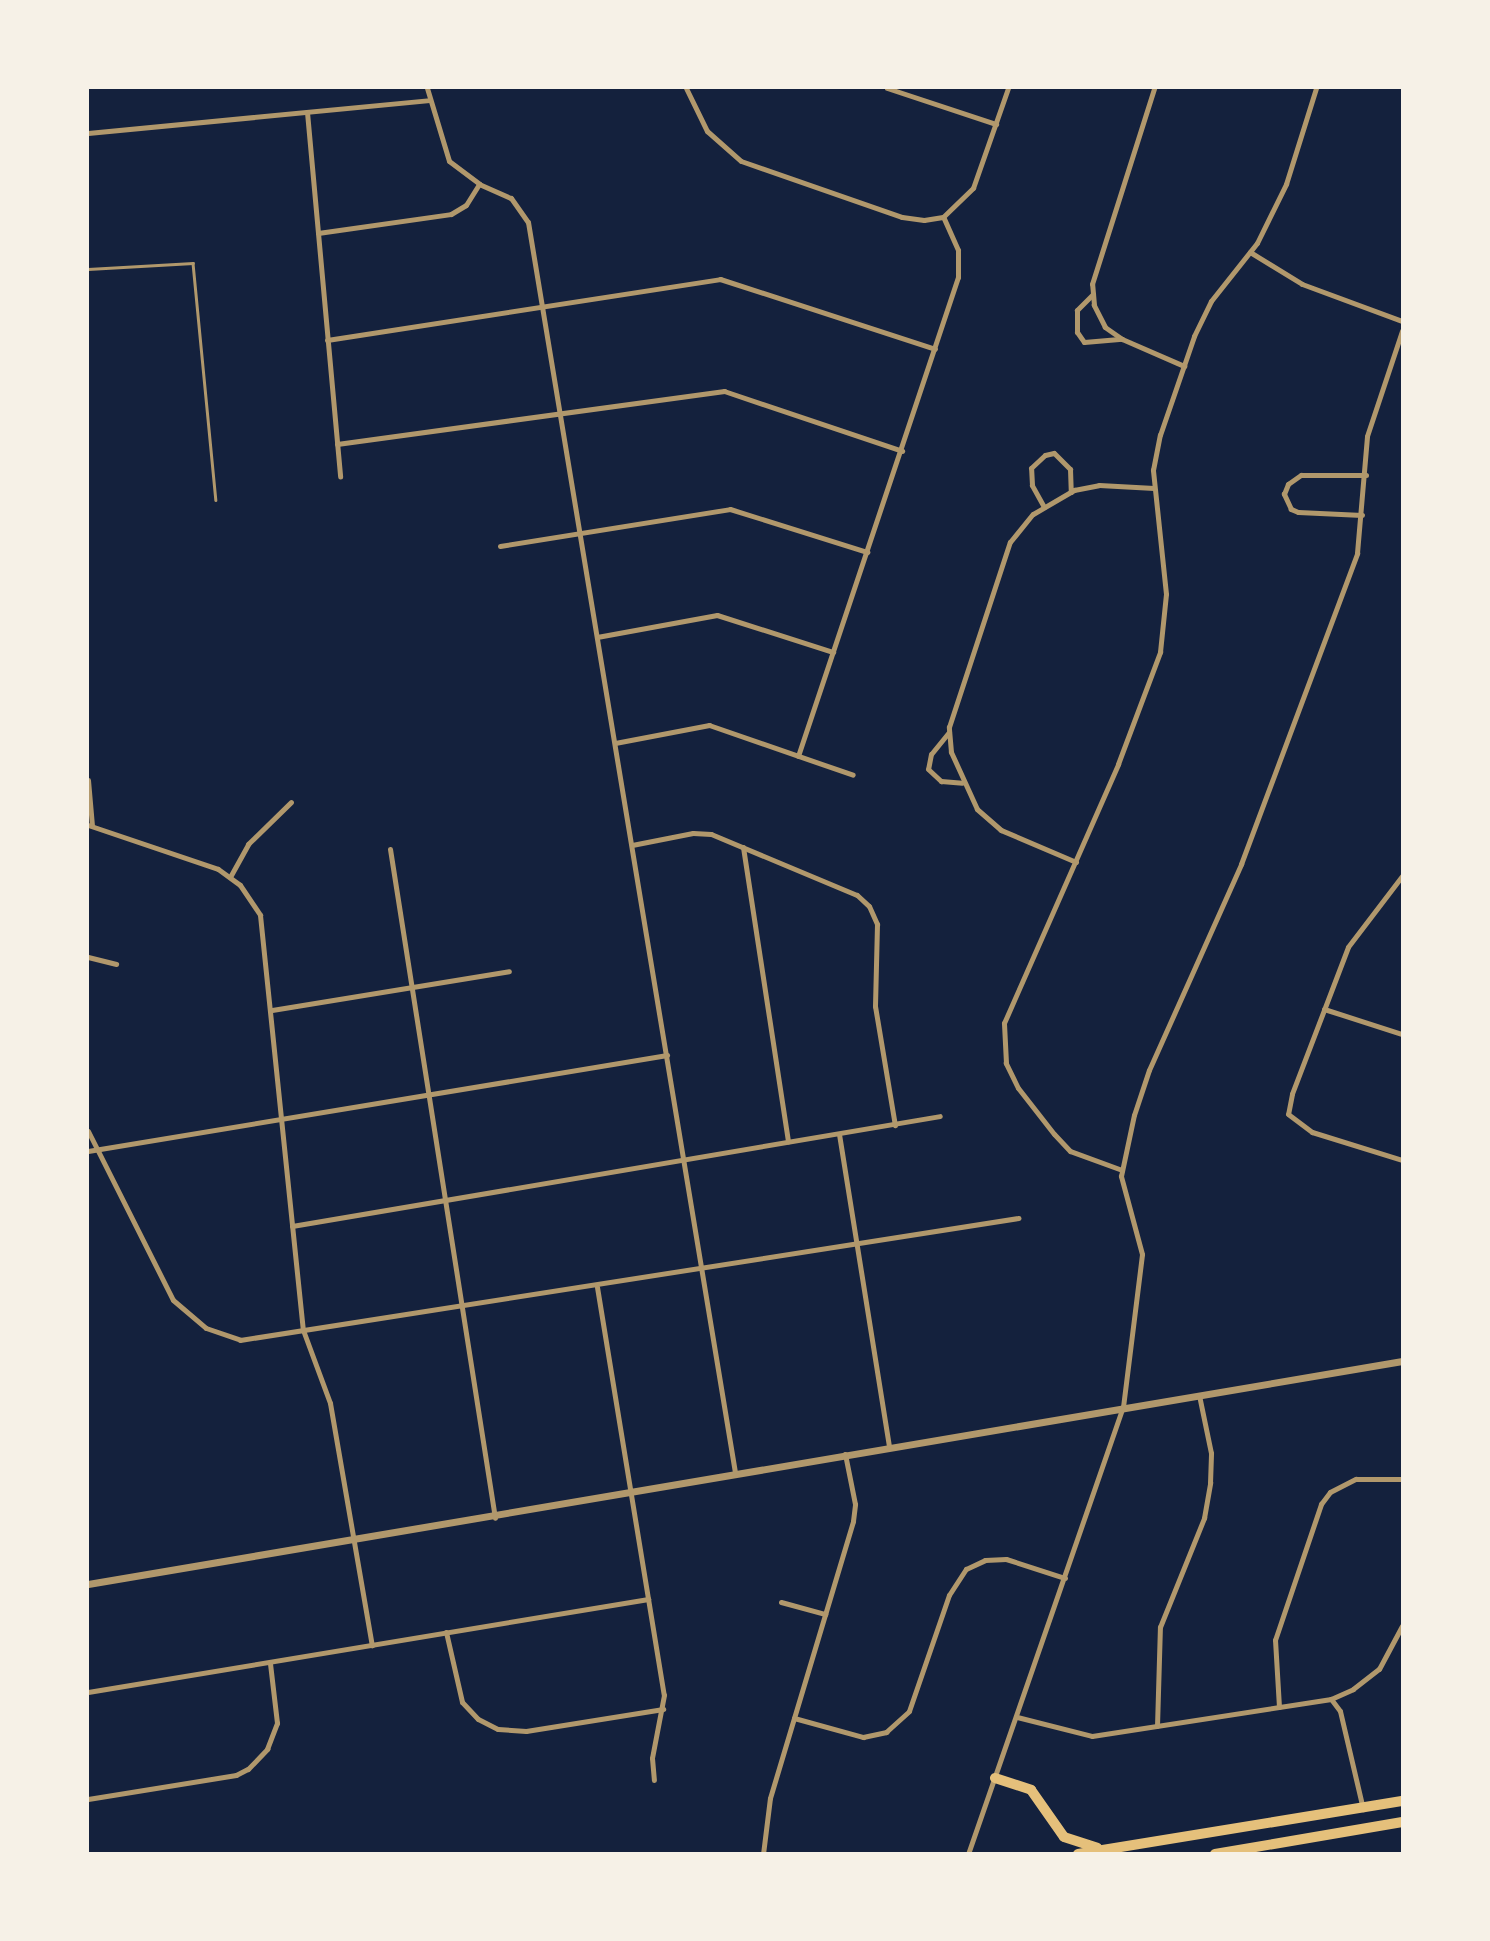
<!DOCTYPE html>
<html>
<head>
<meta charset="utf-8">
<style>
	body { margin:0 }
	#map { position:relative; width:1490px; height:1941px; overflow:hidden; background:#14213d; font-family:"Asap Condensed",sans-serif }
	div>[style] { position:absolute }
	.service>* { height:2.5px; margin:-1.25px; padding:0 1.25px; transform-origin:1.25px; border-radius:1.25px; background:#b1986c }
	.minor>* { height:5px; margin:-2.5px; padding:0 2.5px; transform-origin:2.5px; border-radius:2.5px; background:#b1986c }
	.tertiary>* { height:7px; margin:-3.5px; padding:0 3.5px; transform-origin:3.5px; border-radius:3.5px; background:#b1986c }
	.trunk>* { height:10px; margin:-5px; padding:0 5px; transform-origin:5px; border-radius:5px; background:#e5c07b }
	span { translate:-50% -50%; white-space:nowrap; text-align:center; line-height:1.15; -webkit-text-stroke:7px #f6f1e7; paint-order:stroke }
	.frame { position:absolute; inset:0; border:89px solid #f6f1e7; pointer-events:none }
</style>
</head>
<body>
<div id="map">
	<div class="service">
		<i style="left:88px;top:269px;width:105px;rotate:-3.3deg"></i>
		<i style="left:193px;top:263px;width:238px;rotate:84.5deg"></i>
	</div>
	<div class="minor">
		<i style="left:427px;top:88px;width:76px;rotate:73.2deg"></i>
		<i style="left:449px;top:161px;width:38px;rotate:37deg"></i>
		<i style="left:479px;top:184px;width:35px;rotate:24deg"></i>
		<i style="left:511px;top:198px;width:29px;rotate:55deg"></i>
		<i style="left:528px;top:222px;width:1267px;rotate:80.6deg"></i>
		<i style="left:686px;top:88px;width:48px;rotate:64deg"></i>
		<i style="left:707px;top:131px;width:45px;rotate:41.4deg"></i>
		<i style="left:741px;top:161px;width:170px;rotate:19.2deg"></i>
		<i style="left:902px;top:217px;width:22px;rotate:8deg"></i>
		<i style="left:924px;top:220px;width:19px;rotate:-9deg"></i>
		<i style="left:943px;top:217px;width:42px;rotate:-44deg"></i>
		<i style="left:973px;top:188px;width:106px;rotate:-70.7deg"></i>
		<i style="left:887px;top:88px;width:115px;rotate:18.3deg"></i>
		<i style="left:307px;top:112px;width:366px;rotate:84.8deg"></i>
		<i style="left:88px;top:133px;width:343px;rotate:-5.5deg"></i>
		<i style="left:318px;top:233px;width:134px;rotate:-8.1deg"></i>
		<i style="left:451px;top:214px;width:17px;rotate:-31deg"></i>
		<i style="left:466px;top:205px;width:25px;rotate:-58deg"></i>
		<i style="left:1250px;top:252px;width:61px;rotate:31.6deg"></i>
		<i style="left:1302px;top:284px;width:107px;rotate:20.3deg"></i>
		<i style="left:1093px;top:294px;width:23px;rotate:135deg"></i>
		<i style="left:1077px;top:310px;width:22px;rotate:90deg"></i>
		<i style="left:1077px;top:332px;width:12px;rotate:55deg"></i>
		<i style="left:1084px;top:342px;width:38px;rotate:-5deg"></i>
		<i style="left:1122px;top:339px;width:68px;rotate:23.5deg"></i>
		<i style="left:1122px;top:339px;width:21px;rotate:-145deg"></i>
		<i style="left:1105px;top:327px;width:25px;rotate:-117deg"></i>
		<i style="left:1094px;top:305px;width:21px;rotate:-95deg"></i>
		<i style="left:1092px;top:284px;width:206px;rotate:-72.4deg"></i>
		<i style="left:327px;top:340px;width:398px;rotate:-8.8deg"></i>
		<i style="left:720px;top:279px;width:226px;rotate:18deg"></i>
		<i style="left:337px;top:444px;width:391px;rotate:-7.8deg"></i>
		<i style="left:724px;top:391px;width:188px;rotate:18.6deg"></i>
		<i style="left:1044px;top:507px;width:25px;rotate:-119deg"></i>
		<i style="left:1032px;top:485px;width:17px;rotate:-93deg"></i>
		<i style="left:1031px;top:468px;width:19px;rotate:-43deg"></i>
		<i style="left:1045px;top:455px;width:9px;rotate:-13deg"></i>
		<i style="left:1054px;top:453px;width:23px;rotate:45deg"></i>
		<i style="left:1070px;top:469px;width:23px;rotate:88deg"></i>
		<i style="left:1362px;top:515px;width:64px;rotate:-177.3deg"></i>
		<i style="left:1298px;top:512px;width:8px;rotate:-157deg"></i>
		<i style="left:1291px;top:509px;width:17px;rotate:-115deg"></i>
		<i style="left:1284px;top:494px;width:11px;rotate:-68deg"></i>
		<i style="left:1288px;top:484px;width:16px;rotate:-35deg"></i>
		<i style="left:1301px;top:475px;width:65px"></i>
		<i style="left:500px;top:546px;width:233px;rotate:-9.1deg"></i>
		<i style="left:730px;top:509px;width:144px;rotate:17.4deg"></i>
		<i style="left:597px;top:637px;width:122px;rotate:-10.4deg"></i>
		<i style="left:717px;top:615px;width:122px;rotate:17.7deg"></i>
		<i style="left:949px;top:732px;width:28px;rotate:129deg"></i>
		<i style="left:931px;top:754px;width:15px;rotate:101deg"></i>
		<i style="left:928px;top:769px;width:18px;rotate:43deg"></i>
		<i style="left:941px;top:781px;width:21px;rotate:5deg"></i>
		<i style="left:615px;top:743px;width:96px;rotate:-10.8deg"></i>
		<i style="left:709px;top:725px;width:152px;rotate:19.1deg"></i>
		<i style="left:798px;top:756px;width:505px;rotate:-71.53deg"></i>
		<i style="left:958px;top:277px;width:27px;rotate:-90deg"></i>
		<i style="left:958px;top:250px;width:36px;rotate:-114deg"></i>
		<i style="left:88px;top:780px;width:46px;rotate:85deg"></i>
		<i style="left:88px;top:825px;width:137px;rotate:18.7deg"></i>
		<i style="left:218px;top:869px;width:27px;rotate:36deg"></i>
		<i style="left:240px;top:885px;width:36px;rotate:56deg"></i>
		<i style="left:260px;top:915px;width:417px;rotate:84.1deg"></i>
		<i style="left:303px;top:1330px;width:78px;rotate:69.7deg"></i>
		<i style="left:330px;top:1403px;width:246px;rotate:80.2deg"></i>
		<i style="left:632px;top:845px;width:62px;rotate:-11.1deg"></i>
		<i style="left:693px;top:833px;width:18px;rotate:3deg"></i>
		<i style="left:711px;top:834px;width:158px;rotate:22.7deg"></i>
		<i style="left:857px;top:895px;width:16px;rotate:43deg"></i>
		<i style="left:869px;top:906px;width:20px;rotate:66deg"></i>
		<i style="left:877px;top:924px;width:82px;rotate:91.4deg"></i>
		<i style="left:875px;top:1006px;width:121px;rotate:80.5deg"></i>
		<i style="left:743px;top:847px;width:298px;rotate:81.3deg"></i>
		<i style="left:390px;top:849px;width:677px;rotate:81.08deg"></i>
		<i style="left:1076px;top:862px;width:82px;rotate:-156.9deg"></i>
		<i style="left:1001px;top:830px;width:32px;rotate:-139deg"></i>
		<i style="left:977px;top:809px;width:63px;rotate:-114.5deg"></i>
		<i style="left:951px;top:752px;width:25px;rotate:-95deg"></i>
		<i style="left:949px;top:727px;width:195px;rotate:-71.8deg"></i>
		<i style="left:1010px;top:542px;width:36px;rotate:-51deg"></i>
		<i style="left:1033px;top:514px;width:48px;rotate:-30.3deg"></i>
		<i style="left:1074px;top:490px;width:25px;rotate:-11deg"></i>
		<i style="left:1099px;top:485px;width:55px;rotate:3.1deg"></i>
		<i style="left:1402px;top:876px;width:89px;rotate:127.3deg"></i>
		<i style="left:1348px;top:947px;width:157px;rotate:110.9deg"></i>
		<i style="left:1292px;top:1094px;width:20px;rotate:101deg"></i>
		<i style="left:1288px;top:1114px;width:30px;rotate:37deg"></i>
		<i style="left:1312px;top:1132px;width:94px;rotate:17.3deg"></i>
		<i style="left:230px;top:877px;width:38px;rotate:-61deg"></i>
		<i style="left:248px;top:844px;width:60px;rotate:-44.3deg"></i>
		<i style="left:88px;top:957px;width:29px;rotate:14deg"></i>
		<i style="left:1324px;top:1009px;width:82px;rotate:17.8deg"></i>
		<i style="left:272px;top:1010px;width:240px;rotate:-9.3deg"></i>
		<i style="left:88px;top:1131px;width:189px;rotate:63.3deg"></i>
		<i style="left:173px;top:1300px;width:43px;rotate:40.3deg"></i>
		<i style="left:206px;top:1328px;width:36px;rotate:19deg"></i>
		<i style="left:240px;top:1340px;width:788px;rotate:-8.91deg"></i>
		<i style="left:839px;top:1134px;width:316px;rotate:80.9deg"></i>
		<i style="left:88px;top:1151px;width:587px;rotate:-9.41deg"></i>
		<i style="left:1122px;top:1170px;width:55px;rotate:-159.9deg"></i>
		<i style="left:1070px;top:1151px;width:23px;rotate:-133deg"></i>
		<i style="left:1054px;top:1134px;width:58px;rotate:-128deg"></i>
		<i style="left:1018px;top:1088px;width:28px;rotate:-116deg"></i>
		<i style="left:1006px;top:1063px;width:40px;rotate:-92.9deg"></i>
		<i style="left:1004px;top:1023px;width:283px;rotate:-66.2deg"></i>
		<i style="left:1118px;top:764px;width:120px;rotate:-69.4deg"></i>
		<i style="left:1160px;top:652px;width:58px;rotate:-84.1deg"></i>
		<i style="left:1166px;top:594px;width:125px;rotate:-96deg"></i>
		<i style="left:1153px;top:470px;width:36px;rotate:-79deg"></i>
		<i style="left:1160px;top:435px;width:105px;rotate:-71deg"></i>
		<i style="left:1194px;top:336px;width:39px;rotate:-64deg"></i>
		<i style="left:1211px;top:301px;width:74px;rotate:-51.6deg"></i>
		<i style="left:1257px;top:243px;width:66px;rotate:-63.8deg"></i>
		<i style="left:1286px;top:184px;width:101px;rotate:-72.6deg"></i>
		<i style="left:292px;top:1226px;width:657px;rotate:-9.63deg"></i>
		<i style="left:597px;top:1287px;width:413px;rotate:80.7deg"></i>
		<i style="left:664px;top:1695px;width:64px;rotate:100.8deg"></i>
		<i style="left:652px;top:1758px;width:22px;rotate:85deg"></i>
		<i style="left:781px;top:1602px;width:46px;rotate:15.3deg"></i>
		<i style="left:446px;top:1632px;width:72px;rotate:77.1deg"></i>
		<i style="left:462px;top:1702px;width:23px;rotate:47deg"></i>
		<i style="left:478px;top:1719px;width:22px;rotate:27deg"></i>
		<i style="left:498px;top:1729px;width:28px;rotate:4deg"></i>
		<i style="left:526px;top:1731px;width:139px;rotate:-9.1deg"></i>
		<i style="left:88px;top:1692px;width:568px;rotate:-9.43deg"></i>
		<i style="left:1331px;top:1699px;width:15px;rotate:53deg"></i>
		<i style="left:1340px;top:1711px;width:101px;rotate:76.8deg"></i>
		<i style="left:1279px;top:1707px;width:67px;rotate:-93.4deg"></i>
		<i style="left:1275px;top:1640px;width:144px;rotate:-71.3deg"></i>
		<i style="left:1321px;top:1504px;width:15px;rotate:-53deg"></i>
		<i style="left:1330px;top:1492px;width:29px;rotate:-27deg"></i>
		<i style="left:1356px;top:1479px;width:46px"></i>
		<i style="left:1017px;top:1717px;width:77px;rotate:14.2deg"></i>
		<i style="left:1092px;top:1736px;width:242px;rotate:-8.8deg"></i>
		<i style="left:1331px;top:1699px;width:24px;rotate:-24deg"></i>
		<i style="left:1353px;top:1689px;width:33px;rotate:-38deg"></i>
		<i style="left:1379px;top:1669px;width:49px;rotate:-61.9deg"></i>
		<i style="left:794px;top:1718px;width:72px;rotate:15.4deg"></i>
		<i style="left:863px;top:1737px;width:24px;rotate:-12deg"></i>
		<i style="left:886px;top:1732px;width:31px;rotate:-42deg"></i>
		<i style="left:909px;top:1711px;width:123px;rotate:-71deg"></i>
		<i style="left:949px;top:1595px;width:31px;rotate:-57deg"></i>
		<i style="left:966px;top:1569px;width:21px;rotate:-25deg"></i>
		<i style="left:985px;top:1560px;width:21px;rotate:-3deg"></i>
		<i style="left:1006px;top:1559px;width:62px;rotate:17.9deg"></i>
		<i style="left:1157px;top:1726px;width:99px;rotate:-88.3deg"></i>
		<i style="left:1160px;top:1627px;width:118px;rotate:-68deg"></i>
		<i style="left:1204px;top:1518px;width:36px;rotate:-80deg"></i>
		<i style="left:1210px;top:1483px;width:30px;rotate:-88deg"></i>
		<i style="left:1211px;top:1453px;width:59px;rotate:-101.7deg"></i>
		<i style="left:88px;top:1799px;width:150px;rotate:-9.2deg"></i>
		<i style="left:236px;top:1775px;width:13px;rotate:-27deg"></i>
		<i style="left:248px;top:1769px;width:28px;rotate:-46deg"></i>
		<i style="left:267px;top:1749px;width:28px;rotate:-69deg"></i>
		<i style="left:277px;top:1723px;width:60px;rotate:-96.7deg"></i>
		<i style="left:763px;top:1854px;width:56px;rotate:-82.9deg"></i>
		<i style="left:770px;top:1798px;width:289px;rotate:-73.3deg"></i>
		<i style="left:853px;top:1521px;width:17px;rotate:-83deg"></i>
		<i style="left:855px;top:1504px;width:51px;rotate:-101.3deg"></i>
		<i style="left:968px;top:1854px;width:473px;rotate:-70.9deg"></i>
		<i style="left:1123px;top:1407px;width:154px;rotate:-82.9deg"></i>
		<i style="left:1142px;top:1254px;width:81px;rotate:-105.1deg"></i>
		<i style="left:1121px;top:1176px;width:62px;rotate:-78deg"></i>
		<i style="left:1134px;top:1115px;width:47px;rotate:-71.6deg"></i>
		<i style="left:1149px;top:1070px;width:226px;rotate:-65.9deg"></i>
		<i style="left:1241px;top:864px;width:332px;rotate:-69.5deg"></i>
		<i style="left:1357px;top:553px;width:117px;rotate:-85.1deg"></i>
		<i style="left:1367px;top:436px;width:111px;rotate:-71.6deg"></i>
	</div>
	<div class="tertiary">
		<i style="left:88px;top:1584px;width:1333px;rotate:-9.63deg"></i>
	</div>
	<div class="trunk">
		<i style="left:995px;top:1778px;width:38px;rotate:18deg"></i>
		<i style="left:1031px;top:1790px;width:57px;rotate:54.9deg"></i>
		<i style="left:1064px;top:1837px;width:35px;rotate:18deg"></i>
		<i style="left:1078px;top:1854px;width:328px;rotate:-9.3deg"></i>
		<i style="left:1215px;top:1854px;width:190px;rotate:-9.7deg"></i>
	</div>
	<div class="frame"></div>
</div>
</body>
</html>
